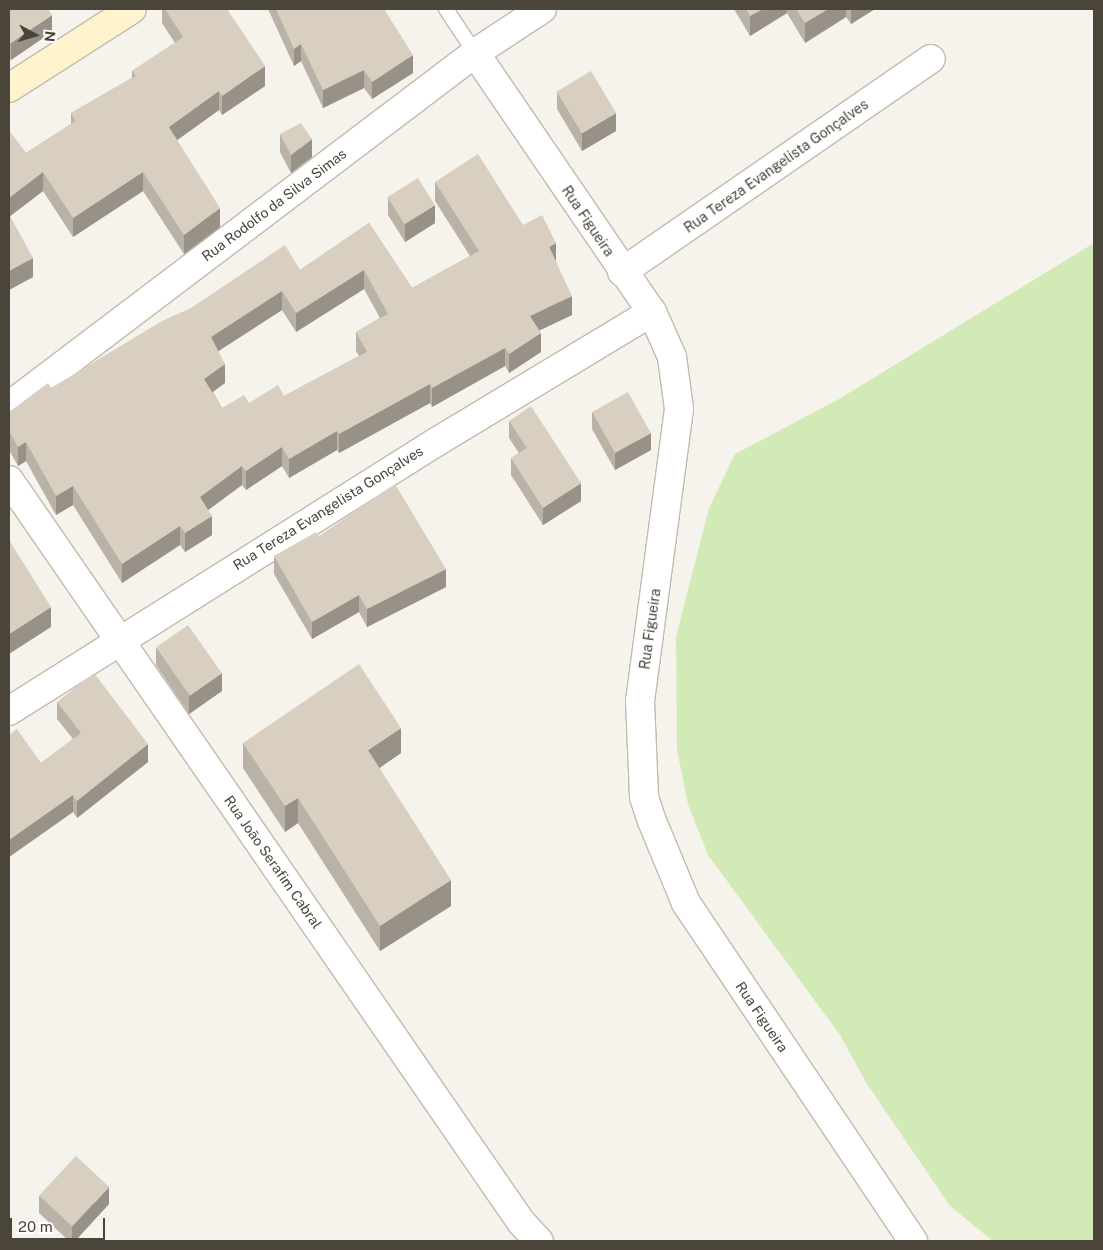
<!DOCTYPE html>
<html>
<head>
<meta charset="utf-8">
<style>
	body { margin:0 }
	#map { position:relative; width:1103px; height:1250px; overflow:hidden; background:#f6f3ec; font-family:"Public Sans",sans-serif }
	div>[style] { position:absolute }
	.green>* { inset:0; background:#d2eab5 }
	.roads { filter:drop-shadow(1px 0 #c2bbae) drop-shadow(-1px 0 #c2bbae) drop-shadow(0 1px #c2bbae) drop-shadow(0 -1px #c2bbae) }
	.lane>* { height:14px; margin:-7px; padding:0 7px; transform-origin:7px; border-radius:7px; background:#fff }
	.street>* { height:28px; margin:-14px; padding:0 14px; transform-origin:14px; border-radius:14px; background:#fff }
	.secondary>* { height:28px; margin:-14px; padding:0 14px; transform-origin:14px; border-radius:14px; background:#fff3cd }
	.wall>* { inset:0; background:#bab2a6 }
	.shaded-wall>* { inset:0; background:#979187 }
	.building>* { inset:0; background:#d8cfc1; transform-origin:0 0 }
	span { translate:-50% -50%; white-space:nowrap; text-align:center; line-height:1.15; -webkit-text-stroke:4px #fff; paint-order:stroke }
	.street-label { font-size:14px; color:#4b4439 }
	.frame { position:absolute; inset:0; border:10px solid #4b4439; pointer-events:none }
	.north { position:absolute; left:10px; top:10px; width:50px; height:50px; -webkit-text-stroke:4px #fff; paint-order:stroke; rotate:96deg; font-size:14px; font-weight:700; line-height:20px; text-align:center; color:#4b4439 }
	.north::after { content:''; display:block; margin:auto; width:18px; height:22px; background:#4b4439; clip-path:polygon(50% 0,100% 100%,50% 72%,0 100%) }
	.scale { position:absolute; left:10px; top:1218px; width:95px; height:22px; box-sizing:border-box; border:2px solid #4b4439; border-top:0; padding-left:6px; font-size:15px; line-height:18px; white-space:nowrap; color:#4b4439; -webkit-text-stroke:4px #fff; paint-order:stroke }
</style>
</head>
<body>
<div id="map">
	<div class="green">
		<i style="clip-path:polygon(1094px 243px,1094px 1241px,993px 1241px,950px 1206px,867px 1084px,840px 1035px,708px 855px,688px 804px,677px 750px,676px 637px,709px 508px,735px 454px,839px 399px)"></i>
	</div>
	<div class="roads">
		<div class="lane">
			<i style="left:446px;top:9px;width:53px;rotate:56.6deg"></i>
		</div>
		<div class="street">
			<i style="left:475px;top:53px;width:314px;rotate:55.7deg"></i>
			<i style="left:652px;top:312px;width:49px;rotate:66deg"></i>
			<i style="left:672px;top:357px;width:52px;rotate:82.3deg"></i>
			<i style="left:679px;top:409px;width:295px;rotate:97.6deg"></i>
			<i style="left:640px;top:701px;width:96px;rotate:87.6deg"></i>
			<i style="left:644px;top:797px;width:25px;rotate:72deg"></i>
			<i style="left:652px;top:821px;width:89px;rotate:67.5deg"></i>
			<i style="left:686px;top:903px;width:407px;rotate:56.1deg"></i>
			<i style="left:622px;top:272px;width:375px;rotate:-34.6deg"></i>
			<i style="left:9px;top:406px;width:585px;rotate:-37.14deg"></i>
			<i style="left:475px;top:53px;width:80px;rotate:-33.3deg"></i>
			<i style="left:9px;top:480px;width:902px;rotate:55.39deg"></i>
			<i style="left:521px;top:1222px;width:26px;rotate:47deg"></i>
			<i style="left:9px;top:711px;width:507px;rotate:-32.19deg"></i>
			<i style="left:438px;top:441px;width:250px;rotate:-31.1deg"></i>
		</div>
		<div class="secondary">
			<i style="left:9px;top:88px;width:146px;rotate:-32.7deg"></i>
		</div>
	</div>
	<div class="wall">
		<i style="clip-path:polygon(9px 9px,52px 32px,11px 60px,9px 57px)"></i>
		<i style="clip-path:polygon(162px 9px,227px 9px,265px 86px,222px 115px,219px 110px,177px 140px,220px 227px,184px 254px,143px 191px,73px 237px,43px 191px,10px 216px,33px 277px,9px 290px,9px 131px,26px 153px,71px 124px,71px 113px,132px 78px,132px 71px,175px 43px,162px 23px)"></i>
		<i style="clip-path:polygon(268px 9px,384px 9px,413px 73px,372px 99px,364px 88px,323px 108px,301px 61px,294px 66px)"></i>
		<i style="clip-path:polygon(734px 9px,875px 9px,851px 24px,846px 17px,805px 43px,787px 13px,750px 36px)"></i>
		<i style="clip-path:polygon(557px 92px,616px 131px,582px 151px,557px 109px)"></i>
		<i style="clip-path:polygon(280px 134px,312px 157px,291px 173px,280px 152px)"></i>
		<i style="clip-path:polygon(evenodd,435px 182px,523px 225px,556px 262px,572px 315px,539px 330px,541px 352px,509px 373px,505px 366px,432px 407px,430px 403px,339px 453px,337px 450px,289px 478px,282px 466px,246px 490px,242px 485px,208px 510px,212px 535px,185px 552px,180px 545px,122px 583px,73px 505px,56px 515px,26px 461px,18px 466px,9px 450px,9px 412px,51px 388px,300px 270px,369px 223px,412px 288px,470px 256px,435px 201px,435px 182px,364px 289px,380px 318px,356px 332px,356px 351px,359px 356px,284px 396px,222px 408px,213px 392px,225px 383px,218px 351px,282px 310px,296px 332px,364px 289px)"></i>
		<i style="clip-path:polygon(388px 197px,435px 223px,405px 242px,388px 215px)"></i>
		<i style="clip-path:polygon(592px 412px,651px 450px,615px 470px,592px 429px)"></i>
		<i style="clip-path:polygon(509px 421px,581px 501px,543px 525px,511px 475px,511px 458px,519px 453px,509px 438px)"></i>
		<i style="clip-path:polygon(319px 536px,446px 587px,367px 627px,359px 612px,312px 639px,274px 574px,274px 556px)"></i>
		<i style="clip-path:polygon(156px 648px,222px 691px,189px 714px,156px 665px)"></i>
		<i style="clip-path:polygon(57px 702px,148px 762px,77px 818px,73px 812px,9px 857px,9px 735px,41px 763px,73px 739px,57px 719px)"></i>
		<i style="clip-path:polygon(243px 743px,401px 753px,379px 768px,451px 906px,380px 951px,298px 823px,285px 832px,243px 768px)"></i>
		<i style="clip-path:polygon(39px 1196px,109px 1204px,75px 1241px,69px 1241px,39px 1213px)"></i>
	</div>
	<div class="shaded-wall">
		<i style="clip-path:polygon(763px 9px,787px 9px,787px 13px,750px 36px,750px 16px)"></i>
		<i style="clip-path:polygon(828px 9px,846px 9px,846px 17px,805px 43px,805px 23px)"></i>
		<i style="clip-path:polygon(851px 9px,875px 9px,851px 24px)"></i>
		<i style="clip-path:polygon(52px 15px,52px 32px,11px 60px,11px 43px)"></i>
		<i style="clip-path:polygon(301px 44px,301px 61px,294px 66px,294px 49px)"></i>
		<i style="clip-path:polygon(413px 55px,413px 73px,372px 99px,372px 82px)"></i>
		<i style="clip-path:polygon(265px 66px,265px 86px,222px 115px,222px 96px)"></i>
		<i style="clip-path:polygon(364px 70px,364px 88px,323px 108px,323px 90px)"></i>
		<i style="clip-path:polygon(219px 91px,219px 110px,169px 146px,169px 127px)"></i>
		<i style="clip-path:polygon(616px 113px,616px 131px,582px 151px,582px 133px)"></i>
		<i style="clip-path:polygon(312px 139px,312px 157px,291px 173px,291px 155px)"></i>
		<i style="clip-path:polygon(43px 172px,43px 191px,9px 217px,9px 198px)"></i>
		<i style="clip-path:polygon(143px 172px,143px 191px,73px 237px,73px 218px)"></i>
		<i style="clip-path:polygon(435px 205px,435px 223px,405px 242px,405px 224px)"></i>
		<i style="clip-path:polygon(220px 208px,220px 227px,184px 254px,184px 235px)"></i>
		<i style="clip-path:polygon(556px 243px,556px 262px,549px 247px)"></i>
		<i style="clip-path:polygon(33px 258px,33px 277px,9px 290px,9px 271px)"></i>
		<i style="clip-path:polygon(364px 270px,364px 289px,296px 332px,296px 313px)"></i>
		<i style="clip-path:polygon(282px 291px,282px 310px,211px 356px,211px 337px)"></i>
		<i style="clip-path:polygon(572px 296px,572px 315px,530px 335px,530px 316px)"></i>
		<i style="clip-path:polygon(541px 333px,541px 352px,509px 373px,509px 354px)"></i>
		<i style="clip-path:polygon(505px 348px,505px 366px,432px 407px,432px 388px)"></i>
		<i style="clip-path:polygon(225px 364px,225px 383px,204px 398px,204px 379px)"></i>
		<i style="clip-path:polygon(430px 384px,430px 403px,339px 453px,339px 434px)"></i>
		<i style="clip-path:polygon(337px 431px,337px 450px,289px 478px,289px 459px)"></i>
		<i style="clip-path:polygon(651px 433px,651px 450px,615px 470px,615px 453px)"></i>
		<i style="clip-path:polygon(26px 442px,26px 461px,18px 466px,18px 447px)"></i>
		<i style="clip-path:polygon(282px 447px,282px 466px,246px 490px,246px 471px)"></i>
		<i style="clip-path:polygon(242px 466px,242px 485px,200px 516px,200px 497px)"></i>
		<i style="clip-path:polygon(581px 483px,581px 501px,543px 525px,543px 508px)"></i>
		<i style="clip-path:polygon(73px 486px,73px 505px,56px 515px,56px 496px)"></i>
		<i style="clip-path:polygon(212px 516px,212px 535px,185px 552px,185px 533px)"></i>
		<i style="clip-path:polygon(180px 526px,180px 545px,122px 583px,122px 564px)"></i>
		<i style="clip-path:polygon(446px 569px,446px 587px,367px 627px,367px 609px)"></i>
		<i style="clip-path:polygon(359px 595px,359px 612px,312px 639px,312px 622px)"></i>
		<i style="clip-path:polygon(51px 607px,51px 627px,9px 654px,9px 634px)"></i>
		<i style="clip-path:polygon(222px 673px,222px 691px,189px 714px,189px 696px)"></i>
		<i style="clip-path:polygon(401px 728px,401px 753px,368px 776px,368px 750px)"></i>
		<i style="clip-path:polygon(148px 744px,148px 762px,77px 818px,77px 801px)"></i>
		<i style="clip-path:polygon(73px 795px,73px 812px,9px 857px,9px 840px)"></i>
		<i style="clip-path:polygon(298px 798px,298px 823px,285px 832px,285px 806px)"></i>
		<i style="clip-path:polygon(451px 880px,451px 906px,380px 951px,380px 926px)"></i>
		<i style="clip-path:polygon(109px 1187px,109px 1204px,75px 1241px,72px 1241px,72px 1227px)"></i>
	</div>
	<div class="building">
		<i style="clip-path:polygon(9px 9px,48px 9px,52px 15px,11px 43px,9px 40px)"></i>
		<i style="clip-path:polygon(165px 9px,227px 9px,265px 66px,222px 96px,219px 91px,169px 127px,220px 208px,184px 235px,143px 172px,73px 218px,43px 172px,9px 198px,9px 131px,26px 153px,75px 121px,71px 113px,136px 76px,132px 71px,183px 37px)"></i>
		<i style="clip-path:polygon(276px 9px,384px 9px,413px 55px,372px 82px,364px 70px,323px 90px,301px 44px,294px 49px)"></i>
		<i style="clip-path:polygon(746px 9px,763px 9px,750px 16px)"></i>
		<i style="clip-path:polygon(796px 9px,828px 9px,805px 23px)"></i>
		<i style="left:591px;top:71px;width:49px;height:40px;rotate:59deg"></i>
		<i style="clip-path:polygon(301px 123px,312px 139px,291px 155px,280px 134px)"></i>
		<i style="clip-path:polygon(evenodd,478px 154px,523px 225px,542px 215px,556px 243px,549px 247px,572px 296px,530px 316px,541px 333px,509px 354px,505px 348px,432px 388px,430px 384px,339px 434px,337px 431px,289px 459px,282px 447px,246px 471px,242px 466px,200px 497px,212px 516px,185px 533px,180px 526px,122px 564px,73px 486px,56px 496px,26px 442px,18px 447px,9px 431px,9px 412px,48px 383px,51px 388px,162px 321px,191px 308px,285px 245px,300px 270px,369px 223px,412px 288px,479px 251px,435px 182px,478px 154px,364px 270px,388px 314px,356px 332px,367px 352px,284px 396px,278px 385px,249px 403px,244px 395px,222px 408px,204px 379px,225px 364px,211px 337px,282px 291px,296px 313px,364px 270px)"></i>
		<i style="left:418px;top:178px;width:32px;height:36px;rotate:58deg"></i>
		<i style="clip-path:polygon(9px 214px,33px 258px,9px 271px)"></i>
		<i style="left:628px;top:392px;width:47px;height:41px;rotate:61deg"></i>
		<i style="clip-path:polygon(531px 406px,581px 483px,543px 508px,511px 458px,527px 448px,509px 421px)"></i>
		<i style="clip-path:polygon(395px 484px,446px 569px,367px 609px,359px 595px,312px 622px,274px 556px,316px 532px,319px 536px)"></i>
		<i style="clip-path:polygon(9px 540px,51px 607px,9px 634px)"></i>
		<i style="left:188px;top:625px;width:59px;height:39px;rotate:55deg"></i>
		<i style="clip-path:polygon(359px 664px,401px 728px,368px 750px,451px 880px,380px 926px,298px 798px,285px 806px,243px 743px)"></i>
		<i style="clip-path:polygon(94px 673px,148px 744px,77px 801px,73px 795px,9px 840px,9px 735px,17px 729px,41px 763px,81px 733px,57px 702px)"></i>
		<i style="left:76px;top:1156px;width:45px;height:54px;rotate:43deg"></i>
	</div>
	<div class="street-label">
		<span style="left:776px;top:166px;rotate:-35deg">Rua Tereza Evangelista Gonçalves</span>
		<span style="left:274px;top:205px;rotate:-37deg">Rua Rodolfo da Silva Simas</span>
		<span style="left:588px;top:221px;rotate:56deg">Rua Figueira</span>
		<span style="left:328px;top:508px;rotate:-32deg">Rua Tereza Evangelista Gonçalves</span>
		<span style="left:650px;top:629px;rotate:-82deg">Rua Figueira</span>
		<span style="left:273px;top:862px;rotate:55deg">Rua João Serafim Cabral</span>
		<span style="left:762px;top:1017px;rotate:56deg">Rua Figueira</span>
	</div>
	<div class="frame"></div>
	<div class="north">N</div>
	<div class="scale">20 m</div>
</div>
</body>
</html>
